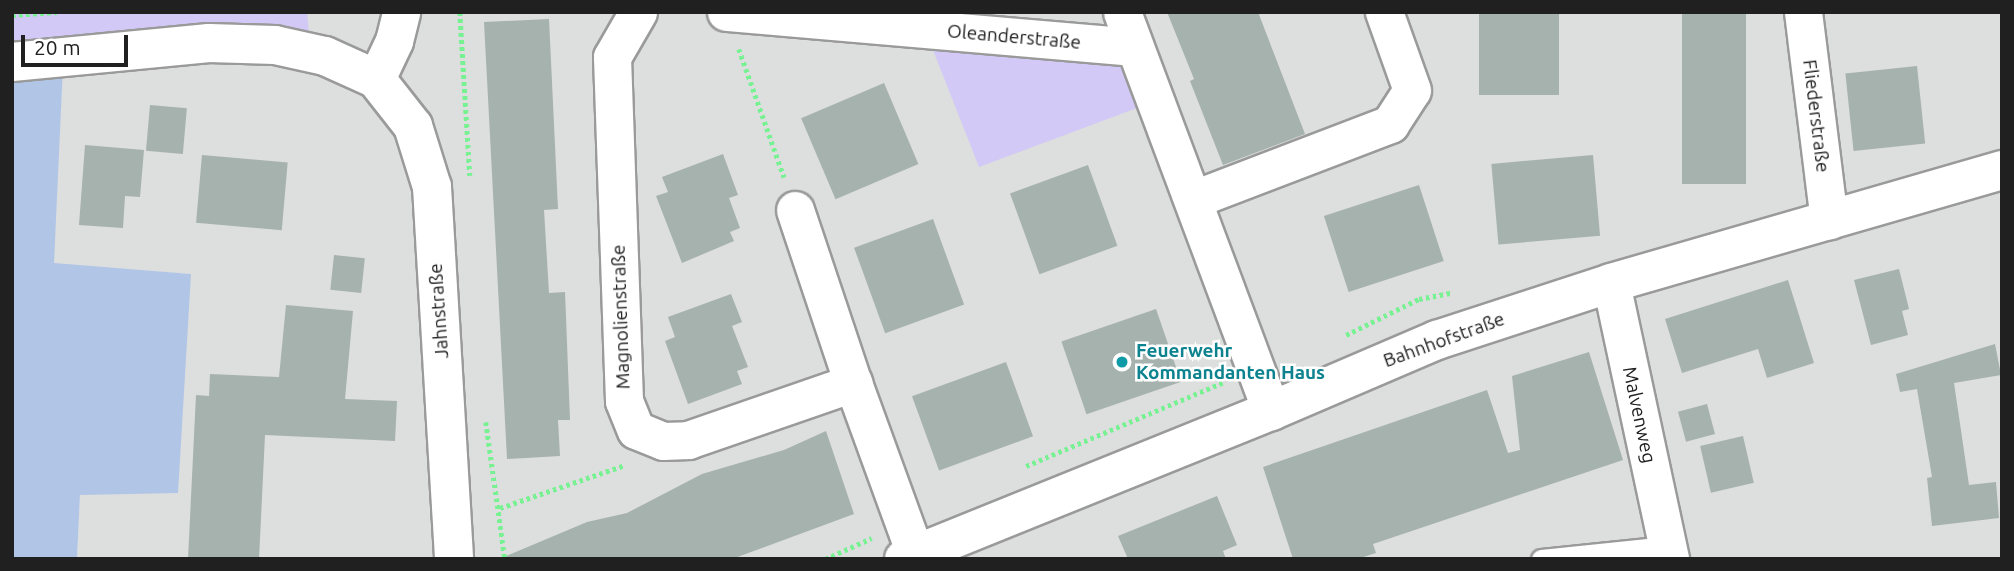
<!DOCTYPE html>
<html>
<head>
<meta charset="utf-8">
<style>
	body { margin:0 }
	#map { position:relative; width:2014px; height:571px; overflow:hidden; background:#e8f0ee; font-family:Ubuntu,sans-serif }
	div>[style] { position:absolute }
	.residential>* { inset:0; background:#dddede }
	.grass>* { inset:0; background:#b1c5e6 }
	.park>* { inset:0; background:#d2c9f6 }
	.building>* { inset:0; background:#a6b2ad; transform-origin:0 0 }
	.path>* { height:4.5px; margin-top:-2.25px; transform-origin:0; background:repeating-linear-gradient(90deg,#78f193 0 3.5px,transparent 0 7px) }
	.roads { filter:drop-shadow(2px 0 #9a9a9a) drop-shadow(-2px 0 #9a9a9a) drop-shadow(0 2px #9a9a9a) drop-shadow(0 -2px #9a9a9a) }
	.service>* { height:19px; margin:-9.5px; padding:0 9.5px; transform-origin:9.5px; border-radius:9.5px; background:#fff }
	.minor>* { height:37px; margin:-18.5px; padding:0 18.5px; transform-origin:18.5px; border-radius:18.5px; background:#fff }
	.tertiary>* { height:38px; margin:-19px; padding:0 19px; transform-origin:19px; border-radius:19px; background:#fff }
	.dots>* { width:19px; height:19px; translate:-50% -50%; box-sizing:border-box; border:4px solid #fff; border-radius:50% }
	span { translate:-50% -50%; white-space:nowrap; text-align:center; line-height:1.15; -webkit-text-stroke:5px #fff; paint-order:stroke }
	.street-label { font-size:19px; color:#202020 }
	.culture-label { font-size:19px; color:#0d838f; font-weight:700 }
	.left { translate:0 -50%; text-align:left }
	.frame { position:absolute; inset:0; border:14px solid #202020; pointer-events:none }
	.scale { position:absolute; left:21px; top:35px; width:107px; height:32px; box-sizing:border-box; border:4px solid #202020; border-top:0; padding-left:9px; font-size:21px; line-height:24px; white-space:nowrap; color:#202020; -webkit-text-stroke:5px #fff; paint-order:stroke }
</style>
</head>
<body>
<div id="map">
	<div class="residential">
		<i style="clip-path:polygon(148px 12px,2002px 12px,2002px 559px,77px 559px,80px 495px,190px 274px,53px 264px,65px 22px)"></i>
	</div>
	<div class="grass">
		<i style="clip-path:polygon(65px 22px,54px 263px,191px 274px,178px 493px,80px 495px,77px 559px,12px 559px,12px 33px)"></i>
	</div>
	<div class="park">
		<i style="clip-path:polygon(12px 12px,307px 12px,310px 46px,12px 61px)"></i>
		<i style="clip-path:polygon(933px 50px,1119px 58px,1137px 108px,979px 167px)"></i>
	</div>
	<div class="building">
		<i style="clip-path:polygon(1167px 12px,1258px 12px,1305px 134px,1223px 165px,1190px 81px,1194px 79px)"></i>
		<i style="left:1479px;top:12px;width:80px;height:83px"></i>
		<i style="left:1682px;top:12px;width:64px;height:172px"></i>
		<i style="clip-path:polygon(549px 19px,558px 209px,544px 210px,549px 293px,565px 292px,570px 420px,558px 420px,560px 456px,507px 459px,484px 22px)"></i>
		<i style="left:1917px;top:66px;width:78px;height:72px;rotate:84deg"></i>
		<i style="left:884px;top:83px;width:88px;height:90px;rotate:67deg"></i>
		<i style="left:150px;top:105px;width:37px;height:46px;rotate:5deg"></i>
		<i style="clip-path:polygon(85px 145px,144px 150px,140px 197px,125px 196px,123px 228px,79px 225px)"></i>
		<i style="clip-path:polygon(723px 154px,738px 195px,729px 198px,740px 228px,730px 232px,734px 241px,682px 263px,656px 196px,668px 192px,662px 177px)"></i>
		<i style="left:202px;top:155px;width:86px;height:68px;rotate:5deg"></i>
		<i style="left:1593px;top:155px;width:81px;height:102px;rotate:85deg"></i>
		<i style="left:1088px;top:165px;width:86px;height:83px;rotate:70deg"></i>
		<i style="left:1419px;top:185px;width:80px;height:100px;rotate:72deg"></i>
		<i style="left:933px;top:219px;width:91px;height:84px;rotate:70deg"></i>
		<i style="left:334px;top:255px;width:31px;height:35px;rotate:6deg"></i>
		<i style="clip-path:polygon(1899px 269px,1909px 309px,1902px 311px,1908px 335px,1871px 345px,1854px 280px)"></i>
		<i style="clip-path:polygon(1788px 280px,1814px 363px,1767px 378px,1758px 349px,1682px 373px,1665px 319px)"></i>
		<i style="clip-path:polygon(731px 294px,742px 322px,732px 326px,748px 367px,737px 371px,742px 384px,688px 404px,665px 341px,675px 337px,668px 317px)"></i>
		<i style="clip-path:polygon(286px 305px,353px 311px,345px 399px,397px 401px,395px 441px,265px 435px,259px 559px,188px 559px,196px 395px,209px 396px,210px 374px,279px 377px)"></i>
		<i style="left:1156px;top:309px;width:77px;height:100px;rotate:71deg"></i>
		<i style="clip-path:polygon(1995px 344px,2001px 375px,1954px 383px,1969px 485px,1996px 482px,1999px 518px,1932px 526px,1927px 478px,1932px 477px,1917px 389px,1900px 392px,1896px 374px)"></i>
		<i style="clip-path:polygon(1589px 352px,1623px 460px,1373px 544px,1376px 553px,1357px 559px,1293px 559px,1263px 467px,1487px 390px,1508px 453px,1520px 450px,1512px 376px)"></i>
		<i style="left:1006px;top:362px;width:79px;height:100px;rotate:70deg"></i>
		<i style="left:1707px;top:404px;width:31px;height:30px;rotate:75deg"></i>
		<i style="clip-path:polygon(826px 431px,854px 514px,732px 559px,499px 559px,587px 522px,627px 513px,702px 474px,784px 450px)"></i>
		<i style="left:1743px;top:436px;width:48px;height:44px;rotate:77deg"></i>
		<i style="clip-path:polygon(1217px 496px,1237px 545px,1223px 551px,1226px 559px,1128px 559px,1118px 536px)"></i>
	</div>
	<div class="path">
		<i style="left:460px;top:12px;width:164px;rotate:86.5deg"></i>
		<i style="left:12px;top:15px;width:45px;rotate:-3.8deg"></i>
		<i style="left:739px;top:49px;width:136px;rotate:70.6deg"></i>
		<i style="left:1346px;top:335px;width:81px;rotate:-26.3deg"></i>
		<i style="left:1419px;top:299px;width:33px;rotate:-11deg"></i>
		<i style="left:486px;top:422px;width:138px;rotate:82.1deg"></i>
		<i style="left:1026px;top:466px;width:215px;rotate:-23deg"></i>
		<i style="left:500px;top:508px;width:132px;rotate:-19deg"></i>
		<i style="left:825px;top:559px;width:51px;rotate:-24.1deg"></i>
	</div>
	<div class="roads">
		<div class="service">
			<i style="left:1541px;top:559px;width:127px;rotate:-5.9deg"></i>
		</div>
		<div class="minor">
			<i style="left:638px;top:12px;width:52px;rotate:120deg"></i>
			<i style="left:612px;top:57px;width:344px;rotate:88deg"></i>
			<i style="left:624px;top:401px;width:31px;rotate:68deg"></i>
			<i style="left:636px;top:430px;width:29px;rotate:22deg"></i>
			<i style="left:663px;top:441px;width:25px;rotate:-2deg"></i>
			<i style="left:688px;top:440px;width:175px;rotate:-19.1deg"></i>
			<i style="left:853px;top:383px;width:181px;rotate:70deg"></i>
			<i style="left:726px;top:12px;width:409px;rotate:4.9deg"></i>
			<i style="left:1122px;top:12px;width:426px;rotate:69.5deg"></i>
			<i style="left:1803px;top:12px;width:210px;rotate:82.9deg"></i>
			<i style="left:376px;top:79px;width:42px;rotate:-64.7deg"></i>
			<i style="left:394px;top:41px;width:30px;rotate:-76deg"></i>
			<i style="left:1194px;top:199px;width:210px;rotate:-20.9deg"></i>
			<i style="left:1390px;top:124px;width:40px;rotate:-57.1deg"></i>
			<i style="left:1412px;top:90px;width:83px;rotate:-109.7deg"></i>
			<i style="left:795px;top:210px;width:182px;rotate:71.5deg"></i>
			<i style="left:1611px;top:283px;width:282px;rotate:77.9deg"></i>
		</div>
		<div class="tertiary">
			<i style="left:12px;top:62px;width:198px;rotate:-5.5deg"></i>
			<i style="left:209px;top:43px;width:66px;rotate:1.7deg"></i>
			<i style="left:275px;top:45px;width:51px;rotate:12.4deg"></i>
			<i style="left:325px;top:56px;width:56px;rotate:24.3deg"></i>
			<i style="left:376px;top:79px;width:60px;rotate:51.8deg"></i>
			<i style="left:413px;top:126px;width:64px;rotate:72.7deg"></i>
			<i style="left:432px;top:187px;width:373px;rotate:86.6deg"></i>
			<i style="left:904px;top:559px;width:396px;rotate:-22deg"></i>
			<i style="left:1271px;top:411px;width:181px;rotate:-23.2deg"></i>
			<i style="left:1437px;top:340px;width:183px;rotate:-18.1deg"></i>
			<i style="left:1611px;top:283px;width:407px;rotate:-16.1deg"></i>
		</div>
	</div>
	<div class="dots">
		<i style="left:1122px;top:362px;background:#0f9aa8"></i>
	</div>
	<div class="street-label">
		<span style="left:1014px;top:37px;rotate:5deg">Oleanderstraße</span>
		<span style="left:1816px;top:116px;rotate:83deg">Fliederstraße</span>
		<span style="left:439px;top:311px;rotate:-94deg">Jahnstraße</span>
		<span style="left:621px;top:317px;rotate:-92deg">Magnolienstraße</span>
		<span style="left:1444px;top:340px;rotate:-20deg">Bahnhofstraße</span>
		<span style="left:1639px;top:415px;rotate:78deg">Malvenweg</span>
	</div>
	<div class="culture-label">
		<span class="left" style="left:1136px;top:362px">Feuerwehr<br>Kommandanten Haus</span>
	</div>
	<div class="frame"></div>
	<div class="scale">20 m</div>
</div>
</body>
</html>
